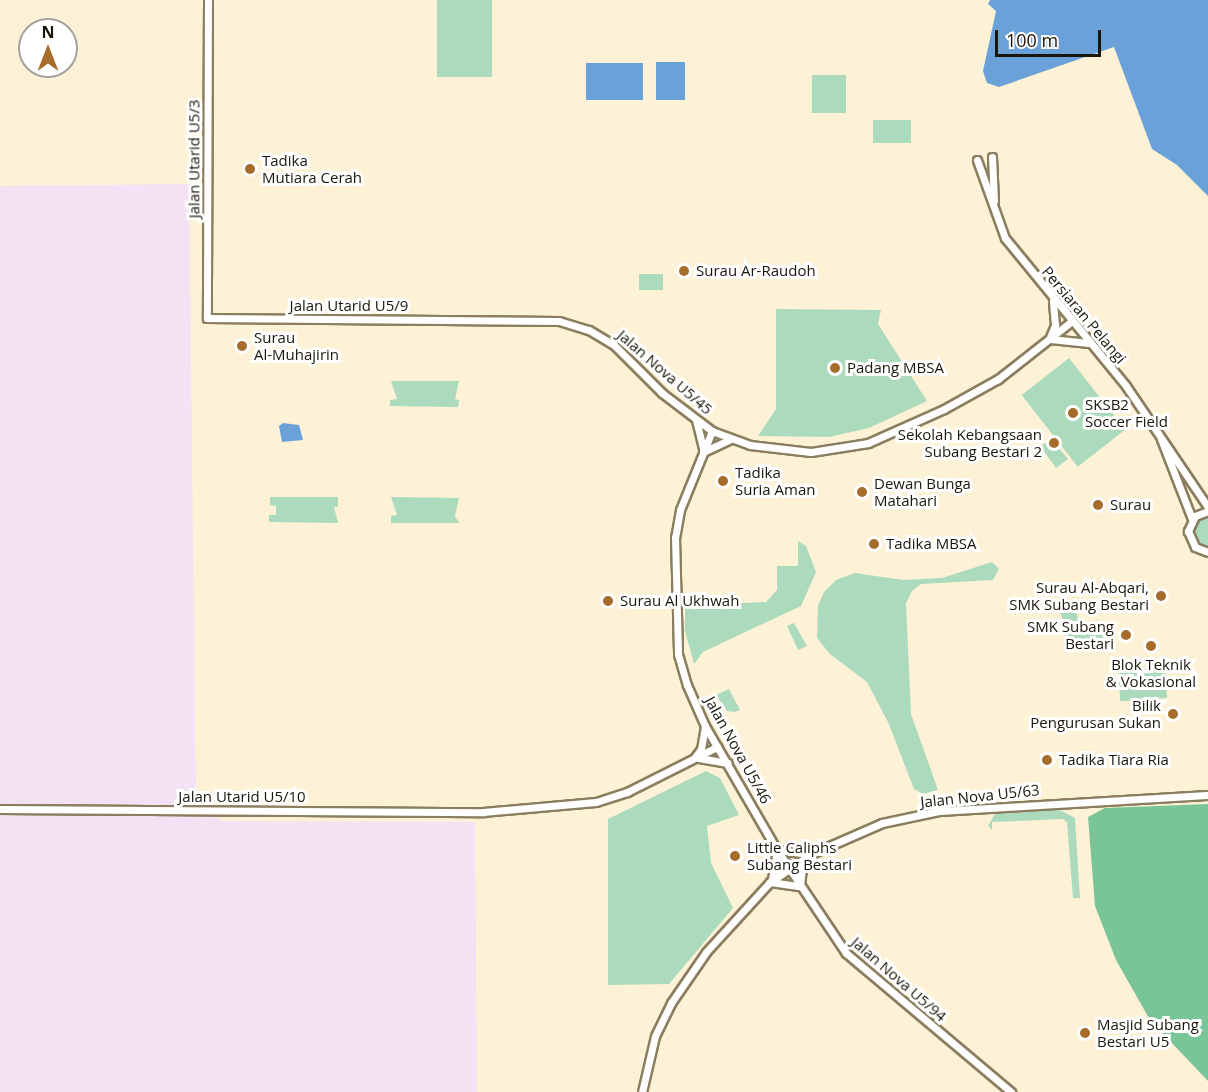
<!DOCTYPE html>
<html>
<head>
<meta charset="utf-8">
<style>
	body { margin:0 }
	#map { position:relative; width:1208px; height:1092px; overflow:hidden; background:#fdf1d6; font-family:"Open Sans",sans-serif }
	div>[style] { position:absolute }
	.industrial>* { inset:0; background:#f2e2f4 }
	.green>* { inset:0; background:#acdabd; transform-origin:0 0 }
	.forest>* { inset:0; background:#79c597 }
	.water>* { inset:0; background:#6aa1d9; transform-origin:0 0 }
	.roads { filter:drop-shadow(2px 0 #8b7e5f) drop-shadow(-2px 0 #8b7e5f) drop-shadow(0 2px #8b7e5f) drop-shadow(0 -2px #8b7e5f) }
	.minor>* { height:7px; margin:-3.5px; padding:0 3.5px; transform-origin:3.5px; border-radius:3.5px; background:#fff }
	.dots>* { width:16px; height:16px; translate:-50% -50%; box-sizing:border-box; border:3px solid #fff; border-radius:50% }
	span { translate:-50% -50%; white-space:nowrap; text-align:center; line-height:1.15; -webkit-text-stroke:6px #fff; paint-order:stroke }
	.street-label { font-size:15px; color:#1b160a }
	.poi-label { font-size:15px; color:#1b160a }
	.left { translate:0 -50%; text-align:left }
	.right { translate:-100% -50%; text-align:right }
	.north { position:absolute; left:18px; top:18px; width:60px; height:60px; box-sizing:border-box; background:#fff; border:2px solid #a4a29d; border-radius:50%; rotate:0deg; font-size:16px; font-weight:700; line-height:24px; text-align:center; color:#1b160a }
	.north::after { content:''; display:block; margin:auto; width:21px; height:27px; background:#a56c2a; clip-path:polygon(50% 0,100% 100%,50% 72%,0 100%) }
	.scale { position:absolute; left:995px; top:30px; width:106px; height:27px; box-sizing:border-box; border:3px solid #1b160a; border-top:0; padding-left:8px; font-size:18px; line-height:21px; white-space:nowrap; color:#1b160a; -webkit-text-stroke:4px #fff; paint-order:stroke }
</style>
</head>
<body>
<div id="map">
	<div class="industrial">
		<i style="clip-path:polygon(189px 184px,196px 803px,222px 821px,475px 822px,477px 1092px,0 1092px,0 186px)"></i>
	</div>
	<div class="green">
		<i style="left:437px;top:0;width:55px;height:77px"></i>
		<i style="left:812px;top:75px;width:34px;height:38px"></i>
		<i style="left:873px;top:120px;width:38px;height:23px"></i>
		<i style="left:639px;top:274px;width:24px;height:16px"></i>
		<i style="clip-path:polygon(776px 309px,881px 310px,878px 324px,927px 401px,869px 428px,829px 437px,758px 436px,776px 409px)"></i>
		<i style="left:1069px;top:358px;width:91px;height:60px;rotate:52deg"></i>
		<i style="clip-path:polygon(391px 381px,459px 381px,455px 399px,459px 400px,458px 407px,390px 406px,390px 400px,397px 399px)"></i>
		<i style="clip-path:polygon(1052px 440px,1068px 459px,1056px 468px,1040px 446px)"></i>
		<i style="clip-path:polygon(270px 497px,338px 497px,338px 507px,334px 507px,338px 523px,269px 522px,269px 515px,276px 515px,276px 506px,270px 505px)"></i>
		<i style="clip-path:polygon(391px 497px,459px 498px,455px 516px,459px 523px,391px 523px,391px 516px,397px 515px)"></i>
		<i style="clip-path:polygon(1208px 517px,1208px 547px,1206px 547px,1197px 543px,1192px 528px,1196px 521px)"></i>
		<i style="clip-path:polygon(798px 541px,806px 546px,816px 572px,801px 606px,703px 652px,694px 664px,685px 631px,685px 606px,766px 602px,777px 590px,777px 566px,798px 566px)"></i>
		<i style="clip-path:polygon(992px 562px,999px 569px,993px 580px,921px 584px,912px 591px,906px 603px,911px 714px,938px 790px,923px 794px,914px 789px,888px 722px,867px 682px,830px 654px,817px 638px,818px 606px,824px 592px,836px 580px,855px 573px,903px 580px,942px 578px)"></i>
		<i style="clip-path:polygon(1074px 607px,1081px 625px,1097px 620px,1103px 638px,1072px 649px,1060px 612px)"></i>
		<i style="clip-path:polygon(794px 623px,807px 646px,798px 650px,787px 626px)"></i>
		<i style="left:1165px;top:668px;width:30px;height:47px;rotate:86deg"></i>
		<i style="clip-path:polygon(729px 689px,740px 710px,734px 712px,727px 711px,716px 695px)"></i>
		<i style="clip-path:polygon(706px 771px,720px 778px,739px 815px,707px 826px,711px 863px,733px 908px,669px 984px,608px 985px,608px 819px)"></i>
		<i style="clip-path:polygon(1060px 810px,1075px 818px,1080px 898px,1073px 898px,1067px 822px,1063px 819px,992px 822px,992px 830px,988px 826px,995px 814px)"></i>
	</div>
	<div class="forest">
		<i style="clip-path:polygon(1208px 804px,1208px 1081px,1150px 1020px,1116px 960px,1095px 906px,1088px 817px,1105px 808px)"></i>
	</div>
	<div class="water">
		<i style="clip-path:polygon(990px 0,1208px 0,1208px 196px,1177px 165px,1152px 149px,1114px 47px,999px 87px,987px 83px,983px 71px,996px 11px,988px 4px)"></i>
		<i style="left:656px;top:62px;width:29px;height:38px"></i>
		<i style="left:586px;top:63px;width:57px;height:37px"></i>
		<i style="clip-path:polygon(283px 423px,299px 425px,303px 440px,282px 442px,279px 426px)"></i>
	</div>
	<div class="roads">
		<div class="minor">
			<i style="left:208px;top:0;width:318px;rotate:90.2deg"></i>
			<i style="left:207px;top:318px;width:352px;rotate:0.5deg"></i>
			<i style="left:559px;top:321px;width:31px;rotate:17deg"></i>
			<i style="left:589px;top:330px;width:29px;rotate:31deg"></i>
			<i style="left:614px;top:345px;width:68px;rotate:45deg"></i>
			<i style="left:662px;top:393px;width:63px;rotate:37.2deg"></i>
			<i style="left:712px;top:431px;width:40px;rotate:20.2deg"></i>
			<i style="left:750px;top:445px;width:61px;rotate:6.5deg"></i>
			<i style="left:811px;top:452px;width:58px;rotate:-9deg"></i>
			<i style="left:868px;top:443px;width:83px;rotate:-24.1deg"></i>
			<i style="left:944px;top:409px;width:62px;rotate:-29.1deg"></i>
			<i style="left:998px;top:379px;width:94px;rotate:-38.1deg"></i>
			<i style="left:992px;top:157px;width:44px;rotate:87.4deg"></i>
			<i style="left:977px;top:160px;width:83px;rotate:70.3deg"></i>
			<i style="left:1005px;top:238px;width:191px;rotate:50.7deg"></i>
			<i style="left:1126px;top:386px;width:146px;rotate:55.9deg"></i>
			<i style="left:1050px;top:337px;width:13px;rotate:-67deg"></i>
			<i style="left:1055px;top:325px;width:24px;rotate:-95deg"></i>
			<i style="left:1050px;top:339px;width:39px;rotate:6deg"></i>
			<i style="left:696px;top:420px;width:30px;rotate:76deg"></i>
			<i style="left:712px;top:431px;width:85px;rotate:112.1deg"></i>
			<i style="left:680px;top:510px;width:27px;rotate:100deg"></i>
			<i style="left:675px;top:537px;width:117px;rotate:88.5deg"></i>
			<i style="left:678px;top:654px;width:32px;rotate:74deg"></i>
			<i style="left:687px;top:685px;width:45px;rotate:66.3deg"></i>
			<i style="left:705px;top:726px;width:143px;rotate:59.9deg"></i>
			<i style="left:777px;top:850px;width:124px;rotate:56.2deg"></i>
			<i style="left:846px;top:953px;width:216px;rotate:40.1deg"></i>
			<i style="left:1161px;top:439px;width:86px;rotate:68.8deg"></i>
			<i style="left:703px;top:452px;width:31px;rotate:-25deg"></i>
			<i style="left:1208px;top:511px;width:14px;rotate:159deg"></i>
			<i style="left:1195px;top:516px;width:17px;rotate:115deg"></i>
			<i style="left:1188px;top:531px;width:17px;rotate:66deg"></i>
			<i style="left:1195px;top:547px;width:14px;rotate:21deg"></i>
			<i style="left:695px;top:757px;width:10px;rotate:-53deg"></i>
			<i style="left:701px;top:749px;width:23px;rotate:-80deg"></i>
			<i style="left:699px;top:758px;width:29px;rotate:10deg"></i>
			<i style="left:0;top:809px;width:483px;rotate:0.4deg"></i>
			<i style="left:483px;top:812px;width:113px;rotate:-5.1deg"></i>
			<i style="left:596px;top:802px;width:33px;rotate:-18deg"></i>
			<i style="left:627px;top:792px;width:101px;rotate:-26.6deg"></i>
			<i style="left:777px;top:850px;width:33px;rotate:7deg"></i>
			<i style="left:772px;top:879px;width:27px;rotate:-80deg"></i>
			<i style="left:770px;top:882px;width:30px;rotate:8deg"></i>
			<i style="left:800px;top:885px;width:17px;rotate:-83deg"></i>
			<i style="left:802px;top:868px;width:14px;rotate:-60deg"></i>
			<i style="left:642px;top:1092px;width:57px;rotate:-76.9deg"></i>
			<i style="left:655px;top:1036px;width:37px;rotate:-64deg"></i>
			<i style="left:671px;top:1003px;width:62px;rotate:-55.5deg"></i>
			<i style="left:706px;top:952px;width:95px;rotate:-47.6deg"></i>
			<i style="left:770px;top:882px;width:50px;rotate:-34.3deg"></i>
			<i style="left:811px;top:854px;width:77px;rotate:-23.6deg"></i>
			<i style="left:882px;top:823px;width:58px;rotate:-11.9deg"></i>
			<i style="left:939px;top:811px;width:269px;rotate:-3.4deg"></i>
		</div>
	</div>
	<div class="dots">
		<i style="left:250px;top:169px;background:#a56c2a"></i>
		<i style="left:684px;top:271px;background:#a56c2a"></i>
		<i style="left:242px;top:346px;background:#a56c2a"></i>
		<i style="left:835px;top:368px;background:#a56c2a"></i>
		<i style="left:1073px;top:413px;background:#a56c2a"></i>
		<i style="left:1054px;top:443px;background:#a56c2a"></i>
		<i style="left:723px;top:481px;background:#a56c2a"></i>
		<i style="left:862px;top:492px;background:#a56c2a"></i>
		<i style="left:1098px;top:505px;background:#a56c2a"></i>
		<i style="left:874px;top:544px;background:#a56c2a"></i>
		<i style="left:1161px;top:596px;background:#a56c2a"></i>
		<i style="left:608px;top:601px;background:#a56c2a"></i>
		<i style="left:1126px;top:635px;background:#a56c2a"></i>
		<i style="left:1151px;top:646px;background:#a56c2a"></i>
		<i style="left:1173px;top:714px;background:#a56c2a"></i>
		<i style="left:1047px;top:760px;background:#a56c2a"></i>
		<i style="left:735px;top:856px;background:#a56c2a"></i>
		<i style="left:1085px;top:1033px;background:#a56c2a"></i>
	</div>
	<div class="street-label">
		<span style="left:194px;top:159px;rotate:-90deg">Jalan Utarid U5/3</span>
		<span style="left:349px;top:306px">Jalan Utarid U5/9</span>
		<span style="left:1084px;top:315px;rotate:50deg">Persiaran Pelangi</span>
		<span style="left:665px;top:372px;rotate:41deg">Jalan Nova U5/45</span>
		<span style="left:738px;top:750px;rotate:61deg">Jalan Nova U5/46</span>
		<span style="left:980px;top:796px;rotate:-6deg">Jalan Nova U5/63</span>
		<span style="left:242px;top:797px">Jalan Utarid U5/10</span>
		<span style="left:899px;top:979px;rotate:41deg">Jalan Nova U5/94</span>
	</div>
	<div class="poi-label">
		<span class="left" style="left:262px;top:169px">Tadika<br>Mutiara Cerah</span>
		<span class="left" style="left:696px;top:271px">Surau Ar-Raudoh</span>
		<span class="left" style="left:254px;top:346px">Surau<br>Al-Muhajirin</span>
		<span class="left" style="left:847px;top:368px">Padang MBSA</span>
		<span class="left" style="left:1085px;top:413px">SKSB2<br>Soccer Field</span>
		<span class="right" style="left:1042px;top:443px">Sekolah Kebangsaan<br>Subang Bestari 2</span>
		<span class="left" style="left:735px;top:481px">Tadika<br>Suria Aman</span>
		<span class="left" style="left:874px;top:492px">Dewan Bunga<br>Matahari</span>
		<span class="left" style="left:1110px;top:505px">Surau</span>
		<span class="left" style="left:886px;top:544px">Tadika MBSA</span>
		<span class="right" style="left:1149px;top:596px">Surau Al-Abqari,<br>SMK Subang Bestari</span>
		<span class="left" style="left:620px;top:601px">Surau Al Ukhwah</span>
		<span class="right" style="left:1114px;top:635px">SMK Subang<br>Bestari</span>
		<span style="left:1151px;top:673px">Blok Teknik<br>&amp; Vokasional</span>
		<span class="right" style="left:1161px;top:714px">Bilik<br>Pengurusan Sukan</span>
		<span class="left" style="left:1059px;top:760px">Tadika Tiara Ria</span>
		<span class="left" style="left:747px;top:856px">Little Caliphs<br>Subang Bestari</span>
		<span class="left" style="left:1097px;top:1033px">Masjid Subang<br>Bestari U5</span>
	</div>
	<div class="north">N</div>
	<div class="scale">100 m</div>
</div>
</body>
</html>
